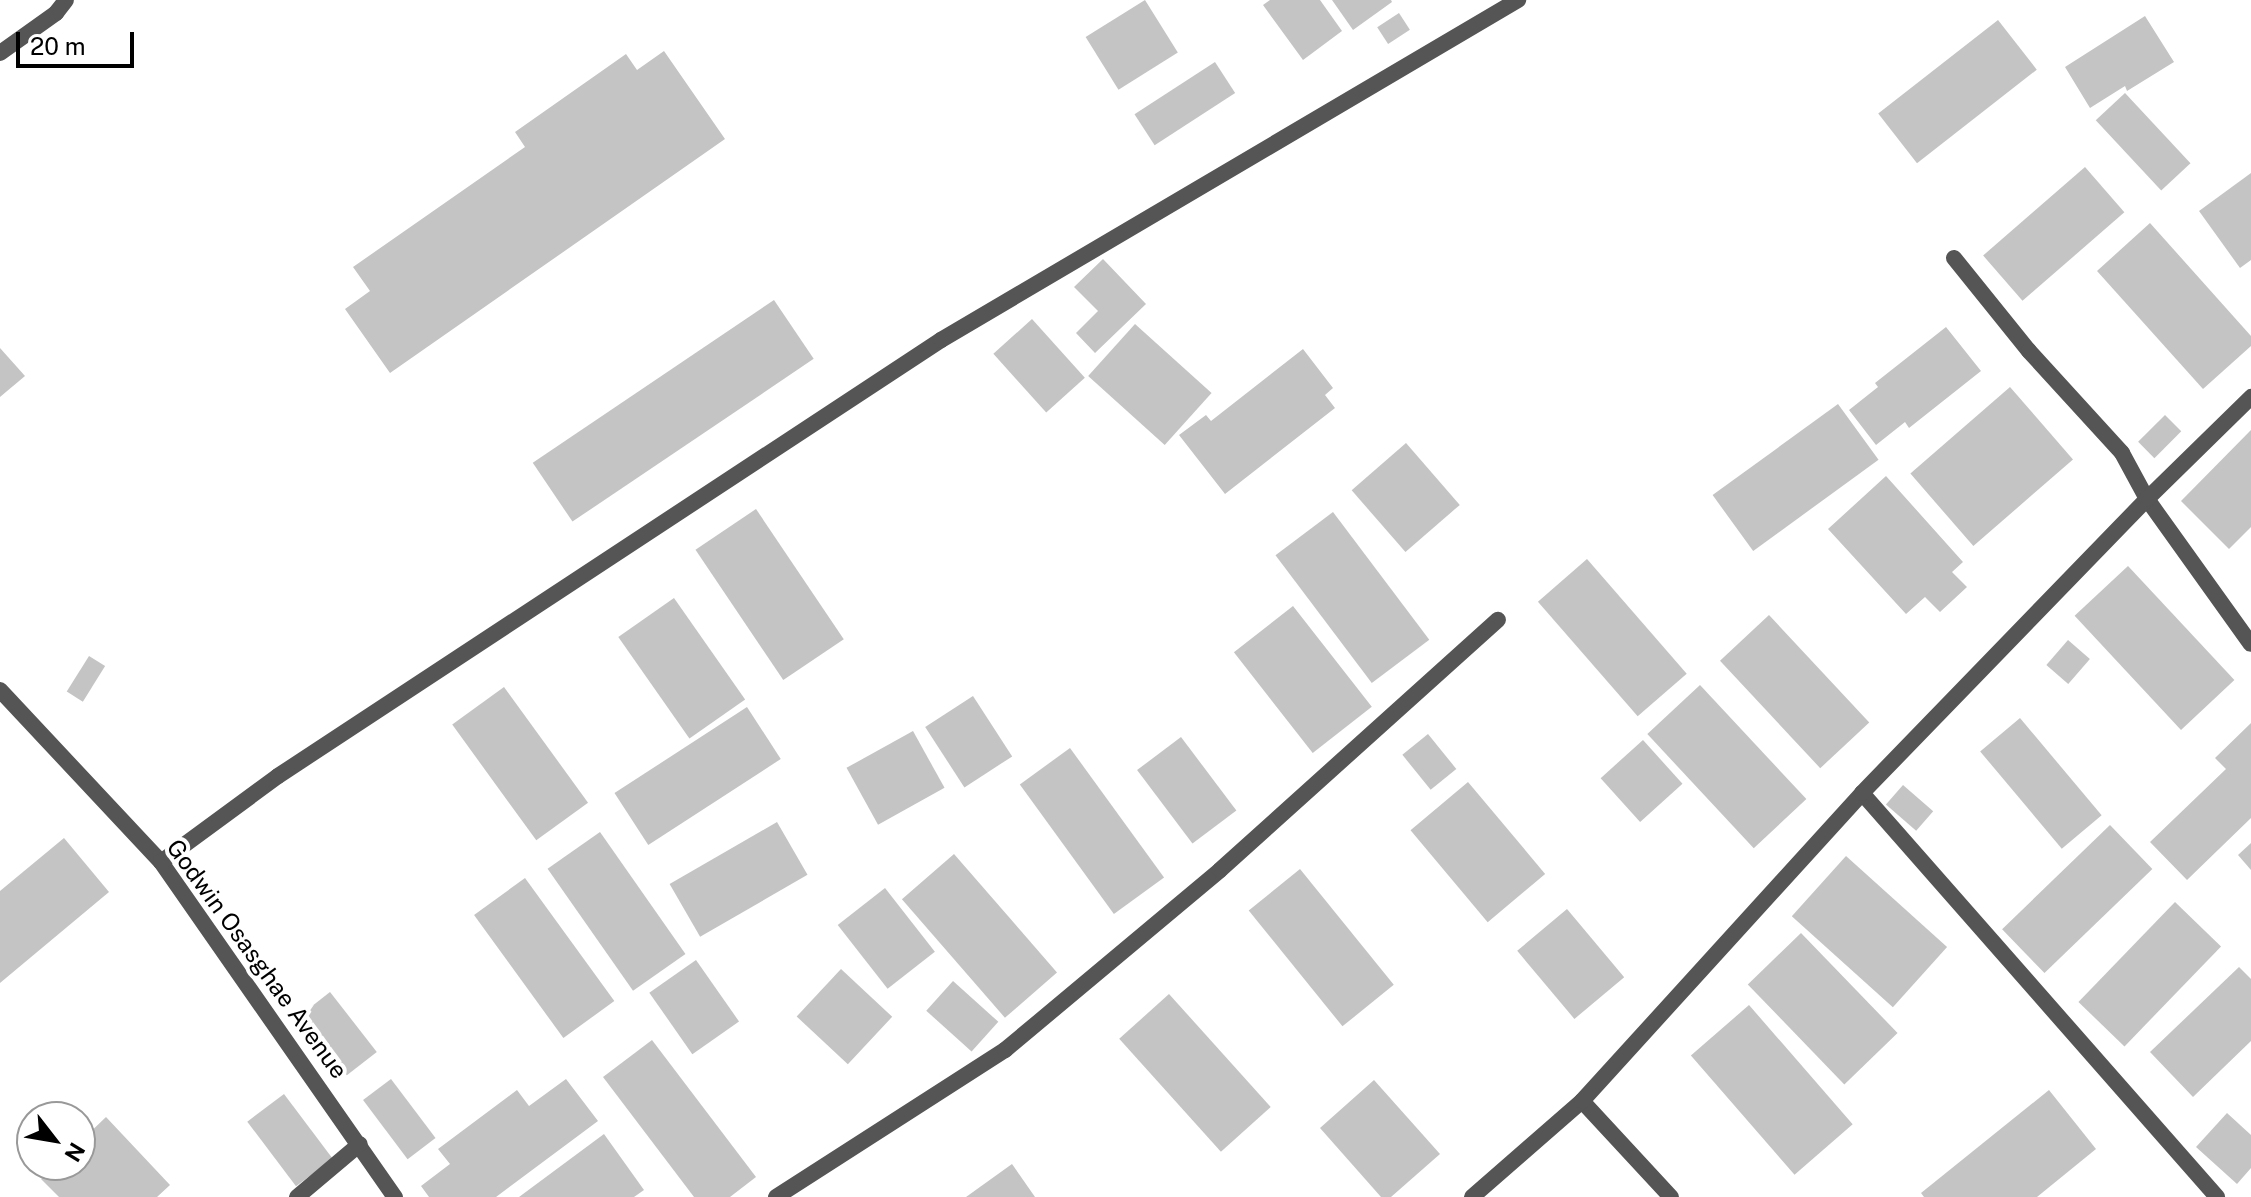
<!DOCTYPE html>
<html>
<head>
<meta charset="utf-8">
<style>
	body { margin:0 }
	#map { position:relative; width:2251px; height:1197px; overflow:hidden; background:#fff; font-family:"Public Sans",sans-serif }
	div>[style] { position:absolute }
	.building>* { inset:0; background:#c4c4c4; transform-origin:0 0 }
	.street>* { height:16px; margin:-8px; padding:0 8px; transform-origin:8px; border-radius:8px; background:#555 }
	span { translate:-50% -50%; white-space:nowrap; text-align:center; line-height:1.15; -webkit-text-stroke:8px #fff; paint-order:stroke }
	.street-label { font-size:24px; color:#000 }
	.north { position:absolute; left:16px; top:1101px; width:80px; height:80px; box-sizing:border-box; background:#fff; border:2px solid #999; border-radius:50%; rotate:121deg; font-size:22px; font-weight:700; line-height:32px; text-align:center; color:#000 }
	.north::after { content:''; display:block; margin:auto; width:28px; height:36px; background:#000; clip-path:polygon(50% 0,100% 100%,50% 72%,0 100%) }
	.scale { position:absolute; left:16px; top:32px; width:118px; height:36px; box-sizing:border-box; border:4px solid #000; border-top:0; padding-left:10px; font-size:24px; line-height:28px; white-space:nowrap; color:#000; -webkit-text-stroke:6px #fff; paint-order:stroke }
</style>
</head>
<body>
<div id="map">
	<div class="building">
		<i style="left:1145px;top:0;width:62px;height:70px;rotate:58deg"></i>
		<i style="clip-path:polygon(1270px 0,1320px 0,1342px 31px,1303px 60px,1263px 5px)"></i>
		<i style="clip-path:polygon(1332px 0,1391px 0,1392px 2px,1353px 30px)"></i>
		<i style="left:1399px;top:13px;width:20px;height:26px;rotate:57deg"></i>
		<i style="clip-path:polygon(2145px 16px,2174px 62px,2127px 91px,2125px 86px,2090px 108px,2065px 67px)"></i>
		<i style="left:1998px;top:20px;width:63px;height:152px;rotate:52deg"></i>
		<i style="clip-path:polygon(664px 51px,725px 139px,390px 373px,345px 309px,370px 291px,353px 267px,525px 147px,515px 132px,626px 54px,637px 70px)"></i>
		<i style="left:1215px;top:62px;width:37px;height:96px;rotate:57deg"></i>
		<i style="left:2125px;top:93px;width:96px;height:40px;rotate:47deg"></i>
		<i style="left:2085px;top:167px;width:60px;height:135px;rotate:49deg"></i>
		<i style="clip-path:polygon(2251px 173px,2251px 260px,2240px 268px,2199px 211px)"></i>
		<i style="clip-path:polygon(2150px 223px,2251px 336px,2251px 346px,2203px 389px,2097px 271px)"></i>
		<i style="clip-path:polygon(1103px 259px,1146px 304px,1095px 353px,1076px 333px,1098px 311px,1074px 287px)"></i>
		<i style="left:774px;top:300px;width:71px;height:291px;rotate:56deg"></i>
		<i style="left:1032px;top:319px;width:79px;height:52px;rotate:48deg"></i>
		<i style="left:1135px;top:324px;width:103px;height:70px;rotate:42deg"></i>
		<i style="clip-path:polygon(1946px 327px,1981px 371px,1909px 428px,1905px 422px,1876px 445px,1849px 410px,1878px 387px,1875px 383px)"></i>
		<i style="clip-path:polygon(0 348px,25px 376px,0 397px)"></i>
		<i style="clip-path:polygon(1303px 349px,1333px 388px,1325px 395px,1335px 408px,1225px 494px,1179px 435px,1206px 415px,1211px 421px)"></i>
		<i style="left:2010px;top:387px;width:96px;height:132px;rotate:49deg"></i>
		<i style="left:1838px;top:404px;width:69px;height:155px;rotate:54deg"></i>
		<i style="left:2165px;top:415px;width:23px;height:38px;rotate:45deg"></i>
		<i style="clip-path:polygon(2251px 430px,2251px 527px,2229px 549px,2181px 501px)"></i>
		<i style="left:1406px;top:443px;width:82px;height:72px;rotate:49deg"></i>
		<i style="clip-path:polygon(1886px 476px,1963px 562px,1952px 572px,1967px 587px,1940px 612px,1925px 597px,1906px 614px,1828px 529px)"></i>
		<i style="left:756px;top:509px;width:157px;height:73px;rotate:56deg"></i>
		<i style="left:1333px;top:512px;width:160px;height:72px;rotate:53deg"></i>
		<i style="left:1587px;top:559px;width:152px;height:65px;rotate:49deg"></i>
		<i style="left:2128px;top:566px;width:156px;height:73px;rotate:47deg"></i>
		<i style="left:674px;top:598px;width:124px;height:68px;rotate:55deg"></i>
		<i style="left:1293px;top:606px;width:128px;height:75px;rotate:52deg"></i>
		<i style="left:1769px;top:615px;width:147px;height:67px;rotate:47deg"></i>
		<i style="left:2068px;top:640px;width:29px;height:33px;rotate:41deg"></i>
		<i style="left:89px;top:656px;width:19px;height:42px;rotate:32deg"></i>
		<i style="left:1700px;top:685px;width:156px;height:72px;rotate:47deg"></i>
		<i style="left:504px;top:687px;width:143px;height:64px;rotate:54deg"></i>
		<i style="left:973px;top:696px;width:72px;height:57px;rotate:57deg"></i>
		<i style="left:747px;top:707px;width:62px;height:158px;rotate:57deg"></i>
		<i style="left:2020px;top:718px;width:127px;height:52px;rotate:50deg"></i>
		<i style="clip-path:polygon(2251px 723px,2251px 818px,2187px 880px,2150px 842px,2226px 769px,2215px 758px)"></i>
		<i style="left:913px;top:731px;width:65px;height:76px;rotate:61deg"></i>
		<i style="left:1428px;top:734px;width:45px;height:33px;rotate:51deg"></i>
		<i style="left:1181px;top:737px;width:92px;height:55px;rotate:53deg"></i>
		<i style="left:1643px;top:740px;width:59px;height:57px;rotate:48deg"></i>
		<i style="left:1070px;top:748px;width:160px;height:62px;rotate:54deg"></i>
		<i style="left:1468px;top:782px;width:120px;height:75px;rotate:50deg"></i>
		<i style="left:1903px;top:785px;width:40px;height:26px;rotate:41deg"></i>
		<i style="left:777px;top:822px;width:61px;height:124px;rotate:60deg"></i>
		<i style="left:2110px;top:825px;width:61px;height:150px;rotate:46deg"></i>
		<i style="left:600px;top:832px;width:149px;height:64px;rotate:55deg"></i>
		<i style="clip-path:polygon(64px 838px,109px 892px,0 983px,0 891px)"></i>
		<i style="clip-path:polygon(2251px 843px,2251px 870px,2238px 855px)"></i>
		<i style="left:954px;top:854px;width:157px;height:69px;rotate:49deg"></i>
		<i style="left:1846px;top:856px;width:136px;height:81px;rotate:42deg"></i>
		<i style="left:1300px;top:869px;width:149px;height:66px;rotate:51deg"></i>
		<i style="left:525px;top:878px;width:152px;height:63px;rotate:54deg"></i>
		<i style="left:885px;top:888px;width:81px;height:60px;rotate:52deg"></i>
		<i style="left:2175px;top:902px;width:64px;height:139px;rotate:44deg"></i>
		<i style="left:1567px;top:909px;width:89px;height:65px;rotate:50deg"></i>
		<i style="left:1801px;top:933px;width:139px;height:74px;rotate:46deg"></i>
		<i style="left:696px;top:960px;width:75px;height:57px;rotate:55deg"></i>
		<i style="clip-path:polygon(2239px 967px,2251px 979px,2251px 1041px,2193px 1097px,2150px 1052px)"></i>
		<i style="left:841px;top:969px;width:70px;height:65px;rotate:43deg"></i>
		<i style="left:953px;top:981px;width:61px;height:40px;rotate:42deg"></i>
		<i style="left:330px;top:992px;width:76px;height:38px;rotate:52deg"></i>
		<i style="left:1169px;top:994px;width:152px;height:67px;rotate:48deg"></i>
		<i style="left:1749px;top:1005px;width:158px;height:77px;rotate:49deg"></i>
		<i style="clip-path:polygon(652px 1040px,756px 1177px,730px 1197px,694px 1197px,603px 1077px)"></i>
		<i style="left:391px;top:1079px;width:74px;height:35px;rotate:53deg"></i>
		<i style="clip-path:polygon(566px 1079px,598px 1121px,496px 1197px,429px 1197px,421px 1186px,450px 1164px,438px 1149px,517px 1090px,529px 1106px)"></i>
		<i style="clip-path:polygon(1374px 1080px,1440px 1154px,1391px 1197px,1381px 1197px,1320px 1128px)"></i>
		<i style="clip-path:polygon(2049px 1090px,2096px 1149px,2037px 1197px,1924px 1197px,1921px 1193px)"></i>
		<i style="left:284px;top:1094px;width:81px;height:46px;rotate:53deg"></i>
		<i style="clip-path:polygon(2227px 1113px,2251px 1135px,2251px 1168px,2237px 1184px,2196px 1147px)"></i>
		<i style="clip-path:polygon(106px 1117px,170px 1185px,157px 1197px,59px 1197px,41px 1179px,56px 1165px,80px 1165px,80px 1142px)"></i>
		<i style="clip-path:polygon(604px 1134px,644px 1190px,634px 1197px,519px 1197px)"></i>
		<i style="clip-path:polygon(1012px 1164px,1035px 1197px,966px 1197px)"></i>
	</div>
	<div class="street">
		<i style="left:0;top:53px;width:69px;rotate:-35.5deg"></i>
		<i style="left:56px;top:13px;width:16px;rotate:-52deg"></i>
		<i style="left:1954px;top:258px;width:119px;rotate:51.1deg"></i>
		<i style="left:2029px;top:351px;width:138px;rotate:47.6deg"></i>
		<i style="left:2122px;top:453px;width:52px;rotate:61.5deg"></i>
		<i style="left:2147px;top:499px;width:178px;rotate:54.4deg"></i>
		<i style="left:0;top:690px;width:236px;rotate:46.9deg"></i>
		<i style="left:161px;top:862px;width:409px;rotate:55.1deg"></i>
		<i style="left:1862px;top:793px;width:538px;rotate:48.69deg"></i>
		<i style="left:161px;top:862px;width:145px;rotate:-36.3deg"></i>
		<i style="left:278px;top:776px;width:794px;rotate:-33.33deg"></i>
		<i style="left:941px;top:340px;width:670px;rotate:-30.51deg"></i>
		<i style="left:1582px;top:1101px;width:131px;rotate:47.2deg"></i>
		<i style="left:297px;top:1197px;width:82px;rotate:-40.1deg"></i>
		<i style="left:776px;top:1197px;width:272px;rotate:-32.7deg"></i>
		<i style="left:1005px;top:1050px;width:280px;rotate:-39.9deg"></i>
		<i style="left:1220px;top:870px;width:374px;rotate:-42deg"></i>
		<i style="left:1472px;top:1197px;width:146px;rotate:-41.1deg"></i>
		<i style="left:1582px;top:1101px;width:416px;rotate:-47.7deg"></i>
		<i style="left:1862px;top:793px;width:409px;rotate:-45.9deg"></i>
		<i style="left:2147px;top:499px;width:146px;rotate:-44.4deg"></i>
	</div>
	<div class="street-label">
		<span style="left:257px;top:959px;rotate:54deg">Godwin Osasghae Avenue</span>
	</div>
	<div class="north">N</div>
	<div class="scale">20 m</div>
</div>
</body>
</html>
